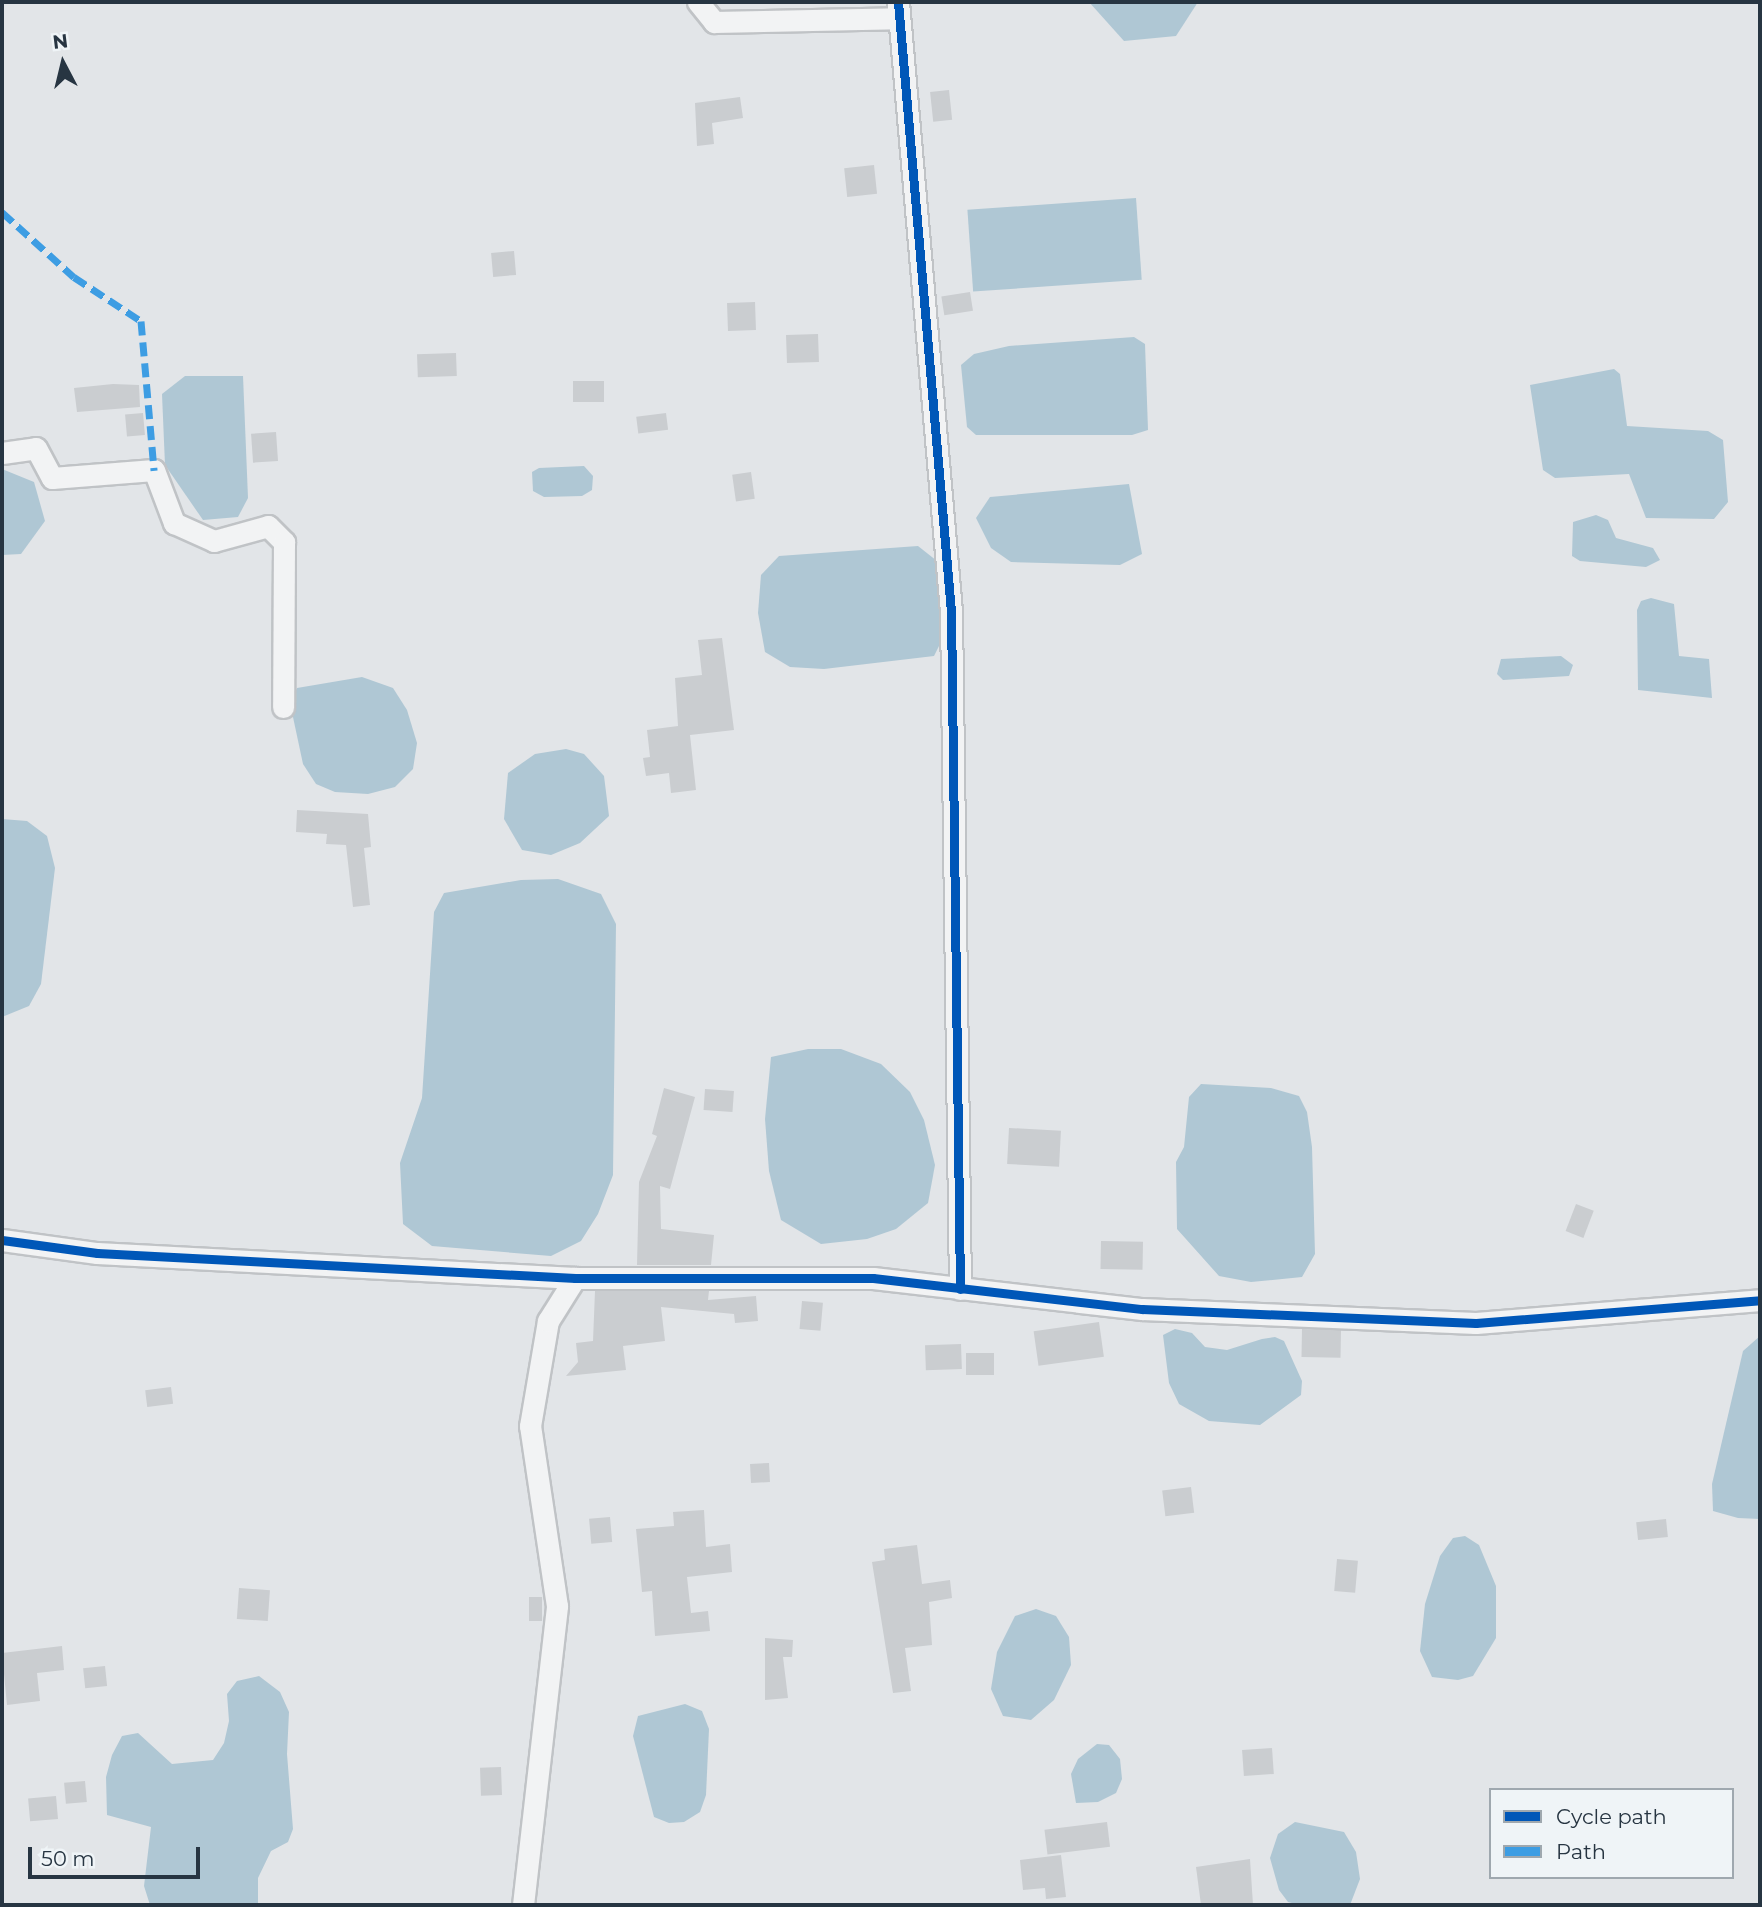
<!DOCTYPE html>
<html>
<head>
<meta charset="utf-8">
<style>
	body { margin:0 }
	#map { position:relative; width:1762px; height:1907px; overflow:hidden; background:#e2e5e8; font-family:Montserrat,sans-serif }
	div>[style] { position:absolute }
	.water>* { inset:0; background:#afc7d4; transform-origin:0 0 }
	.building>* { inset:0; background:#cacdd0; transform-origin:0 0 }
	.roads { filter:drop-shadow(2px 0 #c0c3c6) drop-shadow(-2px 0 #c0c3c6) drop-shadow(0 2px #c0c3c6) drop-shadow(0 -2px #c0c3c6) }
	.minor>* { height:21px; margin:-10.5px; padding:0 10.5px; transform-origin:10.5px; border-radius:10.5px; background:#f2f3f4 }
	.quiet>* { height:7px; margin-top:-3.5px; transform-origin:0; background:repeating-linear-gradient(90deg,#3d9de3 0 14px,transparent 0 21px) }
	.cycleway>* { height:9px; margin:-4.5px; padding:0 4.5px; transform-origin:4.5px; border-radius:4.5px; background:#0057b8 }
	span { translate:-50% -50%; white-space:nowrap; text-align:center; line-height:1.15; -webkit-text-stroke:5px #eff4f7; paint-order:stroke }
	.frame { position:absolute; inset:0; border:4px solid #273542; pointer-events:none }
	.legend { position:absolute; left:1489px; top:1788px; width:245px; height:91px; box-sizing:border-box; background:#eff4f7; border:2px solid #9fa8af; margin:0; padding:9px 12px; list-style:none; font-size:21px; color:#273542 }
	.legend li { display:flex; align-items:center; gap:14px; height:35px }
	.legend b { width:35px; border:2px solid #9fa8af }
	.north { position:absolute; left:28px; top:28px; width:70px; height:70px; -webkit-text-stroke:5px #eff4f7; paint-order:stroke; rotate:353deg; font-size:19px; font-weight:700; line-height:28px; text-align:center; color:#273542 }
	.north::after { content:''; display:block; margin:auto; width:24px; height:32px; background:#273542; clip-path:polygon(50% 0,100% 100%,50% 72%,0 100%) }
	.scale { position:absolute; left:28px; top:1847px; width:172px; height:32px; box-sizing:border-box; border:4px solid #273542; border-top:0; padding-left:9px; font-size:21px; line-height:24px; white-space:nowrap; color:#273542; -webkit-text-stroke:5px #eff4f7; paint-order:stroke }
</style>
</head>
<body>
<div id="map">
	<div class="water">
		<i style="clip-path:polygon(1089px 2px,1198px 2px,1176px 36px,1124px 41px)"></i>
		<i style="left:1136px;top:198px;width:82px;height:169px;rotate:86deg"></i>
		<i style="clip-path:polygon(1134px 337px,1145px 344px,1148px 430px,1132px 435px,976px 435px,967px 427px,961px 365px,974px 354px,1009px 346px)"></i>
		<i style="clip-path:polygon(1614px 369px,1620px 374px,1627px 426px,1708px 431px,1723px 440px,1728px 502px,1714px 519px,1646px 518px,1629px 474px,1555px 478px,1543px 470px,1530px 385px)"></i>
		<i style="clip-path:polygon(185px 376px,243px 376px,248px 498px,238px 517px,203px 520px,165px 465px,162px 394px)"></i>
		<i style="clip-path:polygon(584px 466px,593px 476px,592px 490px,582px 496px,544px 497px,533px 491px,532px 472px,539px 468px)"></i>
		<i style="clip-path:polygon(2px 469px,34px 482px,45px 521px,21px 554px,2px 555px)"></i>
		<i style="clip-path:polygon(1129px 484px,1142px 554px,1120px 565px,1011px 562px,991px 548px,976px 518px,990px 497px)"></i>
		<i style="clip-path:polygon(1596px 515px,1608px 520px,1616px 538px,1653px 548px,1660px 560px,1646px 567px,1580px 561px,1572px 556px,1573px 522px)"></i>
		<i style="clip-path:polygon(918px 546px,937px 561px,941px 572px,939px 646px,934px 656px,824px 669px,790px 667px,765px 652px,758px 613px,761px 575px,779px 556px)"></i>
		<i style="clip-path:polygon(1651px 598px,1674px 604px,1679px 656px,1709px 659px,1712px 698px,1638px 690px,1637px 610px,1641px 601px)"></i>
		<i style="clip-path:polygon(1561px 656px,1573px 665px,1569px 676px,1503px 680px,1497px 674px,1501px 659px)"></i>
		<i style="clip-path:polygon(362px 677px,393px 688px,407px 710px,417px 743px,413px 769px,395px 787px,368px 794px,335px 792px,316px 784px,303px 764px,290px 703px,297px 688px)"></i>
		<i style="clip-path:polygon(566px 749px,584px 754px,604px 776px,609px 816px,580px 843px,551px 855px,522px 850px,504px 819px,508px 773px,535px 754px)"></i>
		<i style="clip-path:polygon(2px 819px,27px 821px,47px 836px,55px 868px,41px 984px,29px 1006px,2px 1017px)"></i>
		<i style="clip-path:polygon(558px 879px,601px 894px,616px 924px,613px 1175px,598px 1214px,581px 1241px,551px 1256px,432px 1246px,403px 1224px,400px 1163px,422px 1098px,434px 912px,444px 893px,521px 880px)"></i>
		<i style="clip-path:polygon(808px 1049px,841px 1049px,881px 1064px,910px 1092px,924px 1120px,935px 1165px,928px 1203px,896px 1229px,867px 1239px,821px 1244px,781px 1220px,769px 1171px,765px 1119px,771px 1057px)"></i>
		<i style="clip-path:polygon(1201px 1084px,1271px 1088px,1299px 1096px,1307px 1112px,1312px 1147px,1315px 1254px,1302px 1277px,1251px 1282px,1219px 1276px,1177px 1229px,1176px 1162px,1184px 1147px,1189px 1097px)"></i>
		<i style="clip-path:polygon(1175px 1329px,1192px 1333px,1205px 1347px,1227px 1350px,1262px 1339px,1275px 1337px,1284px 1341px,1302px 1381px,1301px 1395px,1260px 1425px,1209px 1421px,1179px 1404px,1169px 1383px,1163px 1335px)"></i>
		<i style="clip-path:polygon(1760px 1336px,1760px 1519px,1738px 1518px,1713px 1511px,1712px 1484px,1743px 1351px)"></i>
		<i style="clip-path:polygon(1465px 1536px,1479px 1545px,1496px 1586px,1496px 1638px,1473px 1676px,1458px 1680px,1432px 1677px,1420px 1651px,1425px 1604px,1440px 1556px,1453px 1538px)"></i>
		<i style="clip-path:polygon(1036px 1609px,1056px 1616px,1069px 1637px,1071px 1665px,1054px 1700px,1031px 1720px,1003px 1716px,991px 1689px,997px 1652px,1015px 1616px)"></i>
		<i style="clip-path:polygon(259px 1676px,280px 1692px,289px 1712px,287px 1754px,293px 1829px,288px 1842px,271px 1851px,258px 1878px,258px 1905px,150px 1905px,144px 1886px,151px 1827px,107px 1815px,106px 1777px,112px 1755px,122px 1736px,138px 1733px,172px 1764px,213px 1760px,224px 1743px,229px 1721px,227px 1694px,237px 1681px)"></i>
		<i style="clip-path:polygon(685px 1704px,702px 1711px,709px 1729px,706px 1795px,700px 1812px,684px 1822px,669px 1823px,654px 1817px,633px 1736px,638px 1716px)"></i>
		<i style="clip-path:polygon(1097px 1744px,1109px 1745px,1120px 1759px,1122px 1779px,1116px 1793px,1098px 1802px,1076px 1803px,1071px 1774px,1078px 1759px)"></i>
		<i style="clip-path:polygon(1295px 1822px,1344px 1832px,1356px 1852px,1360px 1879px,1350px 1905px,1300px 1905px,1288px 1902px,1279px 1890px,1270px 1858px,1278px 1834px)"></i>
	</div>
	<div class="building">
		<i style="left:949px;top:90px;width:30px;height:19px;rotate:84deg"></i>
		<i style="clip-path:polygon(740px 97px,743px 118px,712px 123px,714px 144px,697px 146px,695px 103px)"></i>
		<i style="left:874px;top:165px;width:29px;height:30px;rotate:84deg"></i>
		<i style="left:514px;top:251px;width:24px;height:23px;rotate:85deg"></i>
		<i style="left:970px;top:292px;width:19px;height:29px;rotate:81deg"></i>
		<i style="left:755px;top:302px;width:28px;height:28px;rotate:88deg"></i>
		<i style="left:818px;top:334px;width:28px;height:32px;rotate:88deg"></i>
		<i style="left:456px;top:353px;width:23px;height:39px;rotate:88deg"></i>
		<i style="left:604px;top:381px;width:21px;height:31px;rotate:90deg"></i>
		<i style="clip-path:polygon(113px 384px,139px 385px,140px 407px,77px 412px,74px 388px)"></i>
		<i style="left:143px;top:413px;width:22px;height:18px;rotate:85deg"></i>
		<i style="left:666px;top:413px;width:17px;height:30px;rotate:83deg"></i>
		<i style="left:276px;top:432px;width:29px;height:25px;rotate:86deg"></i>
		<i style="left:751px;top:472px;width:27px;height:19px;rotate:82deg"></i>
		<i style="clip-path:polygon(722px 638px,734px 730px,690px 735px,696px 790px,671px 793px,669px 773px,646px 776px,643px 758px,650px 757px,647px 730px,678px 726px,675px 678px,702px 675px,698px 640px)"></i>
		<i style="clip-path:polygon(297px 810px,368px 814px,371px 847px,364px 848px,370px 905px,353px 907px,346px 845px,326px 844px,327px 834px,296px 832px)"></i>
		<i style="clip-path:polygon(664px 1088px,695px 1097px,670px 1189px,660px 1186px,661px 1229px,714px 1235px,711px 1265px,637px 1265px,639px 1182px,657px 1136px,652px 1134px)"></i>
		<i style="left:705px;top:1089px;width:29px;height:21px;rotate:4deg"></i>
		<i style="left:1009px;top:1128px;width:52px;height:36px;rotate:3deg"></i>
		<i style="left:1576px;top:1204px;width:19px;height:29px;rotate:21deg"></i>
		<i style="left:1101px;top:1241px;width:42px;height:28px;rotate:1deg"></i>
		<i style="clip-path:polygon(595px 1291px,709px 1291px,708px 1300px,756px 1296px,758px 1321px,735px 1323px,734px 1314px,661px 1307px,665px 1341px,623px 1346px,626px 1370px,566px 1376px,578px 1362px,576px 1343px,593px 1341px)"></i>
		<i style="left:802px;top:1301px;width:21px;height:28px;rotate:5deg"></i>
		<i style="left:1099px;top:1322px;width:35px;height:66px;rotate:82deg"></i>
		<i style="left:1302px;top:1329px;width:39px;height:28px;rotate:1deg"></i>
		<i style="left:961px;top:1344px;width:25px;height:36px;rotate:88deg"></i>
		<i style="left:994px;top:1353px;width:22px;height:28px;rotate:90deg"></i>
		<i style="left:171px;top:1387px;width:17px;height:26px;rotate:83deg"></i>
		<i style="left:769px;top:1463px;width:19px;height:19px;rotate:87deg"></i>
		<i style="left:1191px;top:1487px;width:26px;height:29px;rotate:83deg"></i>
		<i style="clip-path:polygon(704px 1510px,706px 1547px,730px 1544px,732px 1572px,687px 1577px,691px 1613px,708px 1611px,710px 1631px,655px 1636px,652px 1591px,642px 1592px,636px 1529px,674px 1526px,673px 1512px)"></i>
		<i style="left:610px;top:1517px;width:25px;height:21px;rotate:85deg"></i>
		<i style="left:1666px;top:1519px;width:18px;height:30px;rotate:84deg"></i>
		<i style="clip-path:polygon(917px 1545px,922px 1584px,950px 1580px,952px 1598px,929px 1602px,932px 1645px,905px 1648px,911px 1691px,893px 1693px,872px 1562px,885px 1560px,884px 1549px)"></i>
		<i style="left:1337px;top:1559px;width:21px;height:32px;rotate:5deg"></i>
		<i style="left:239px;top:1588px;width:31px;height:31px;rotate:4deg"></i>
		<i style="left:529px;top:1597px;width:13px;height:24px"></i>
		<i style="clip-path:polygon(765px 1638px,793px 1640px,792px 1657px,783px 1657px,788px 1698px,765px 1700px)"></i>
		<i style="clip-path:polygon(62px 1646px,64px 1670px,37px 1673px,40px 1701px,7px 1705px,2px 1653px)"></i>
		<i style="left:105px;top:1666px;width:20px;height:22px;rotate:84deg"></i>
		<i style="left:1272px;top:1748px;width:26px;height:30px;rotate:86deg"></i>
		<i style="left:501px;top:1767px;width:28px;height:21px;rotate:88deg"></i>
		<i style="left:85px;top:1781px;width:21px;height:21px;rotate:85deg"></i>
		<i style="left:56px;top:1796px;width:23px;height:28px;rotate:85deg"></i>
		<i style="left:1107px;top:1822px;width:25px;height:63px;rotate:83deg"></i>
		<i style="clip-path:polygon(1061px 1855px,1066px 1897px,1046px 1899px,1045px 1888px,1023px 1890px,1020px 1860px)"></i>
		<i style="clip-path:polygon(1250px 1859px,1253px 1905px,1201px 1905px,1196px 1867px)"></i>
	</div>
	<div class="roads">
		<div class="minor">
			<i style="left:698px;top:2px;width:26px;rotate:51deg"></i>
			<i style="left:714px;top:22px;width:184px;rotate:-1.2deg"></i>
			<i style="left:898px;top:2px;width:611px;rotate:85.03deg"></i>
			<i style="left:951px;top:611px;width:678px;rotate:89.24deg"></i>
			<i style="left:2px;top:453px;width:34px;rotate:-8deg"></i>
			<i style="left:36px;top:448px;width:34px;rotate:62deg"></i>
			<i style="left:52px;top:478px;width:102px;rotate:-4.5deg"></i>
			<i style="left:154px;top:470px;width:57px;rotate:69.3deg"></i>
			<i style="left:174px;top:523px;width:44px;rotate:24.2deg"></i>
			<i style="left:214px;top:541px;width:56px;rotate:-15.5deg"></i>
			<i style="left:268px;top:526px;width:23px;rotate:45deg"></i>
			<i style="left:284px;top:542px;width:165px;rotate:90.3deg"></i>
			<i style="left:2px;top:1240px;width:96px;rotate:7.8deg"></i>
			<i style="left:97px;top:1253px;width:479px;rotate:3deg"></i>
			<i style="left:575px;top:1278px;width:298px"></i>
			<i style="left:873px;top:1278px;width:271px;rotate:6.6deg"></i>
			<i style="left:1142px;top:1309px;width:334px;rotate:2.4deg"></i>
			<i style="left:1476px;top:1323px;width:285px;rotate:-4.6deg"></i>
			<i style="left:523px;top:1905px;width:301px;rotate:-83.5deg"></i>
			<i style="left:557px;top:1606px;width:182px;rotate:-98.5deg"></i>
			<i style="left:530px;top:1426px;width:107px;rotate:-80.3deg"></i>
			<i style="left:548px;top:1321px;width:51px;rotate:-57.9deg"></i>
		</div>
	</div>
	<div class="quiet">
		<i style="left:2px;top:212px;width:97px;rotate:42.1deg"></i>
		<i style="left:74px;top:277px;width:80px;rotate:33.3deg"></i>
		<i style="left:141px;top:321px;width:150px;rotate:85deg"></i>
	</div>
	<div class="cycleway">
		<i style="left:898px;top:2px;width:611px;rotate:85.03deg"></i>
		<i style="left:951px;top:611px;width:678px;rotate:89.24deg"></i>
		<i style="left:2px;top:1240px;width:96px;rotate:7.8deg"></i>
		<i style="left:97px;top:1253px;width:479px;rotate:3deg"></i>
		<i style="left:575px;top:1278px;width:298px"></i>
		<i style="left:873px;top:1278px;width:271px;rotate:6.6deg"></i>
		<i style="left:1142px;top:1309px;width:334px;rotate:2.4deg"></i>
		<i style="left:1476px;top:1323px;width:285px;rotate:-4.6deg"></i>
	</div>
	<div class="frame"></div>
	<ul class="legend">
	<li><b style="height:9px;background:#0057b8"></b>Cycle path</li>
	<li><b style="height:9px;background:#3d9de3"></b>Path</li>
	</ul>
	<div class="north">N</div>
	<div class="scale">50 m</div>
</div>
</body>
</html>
